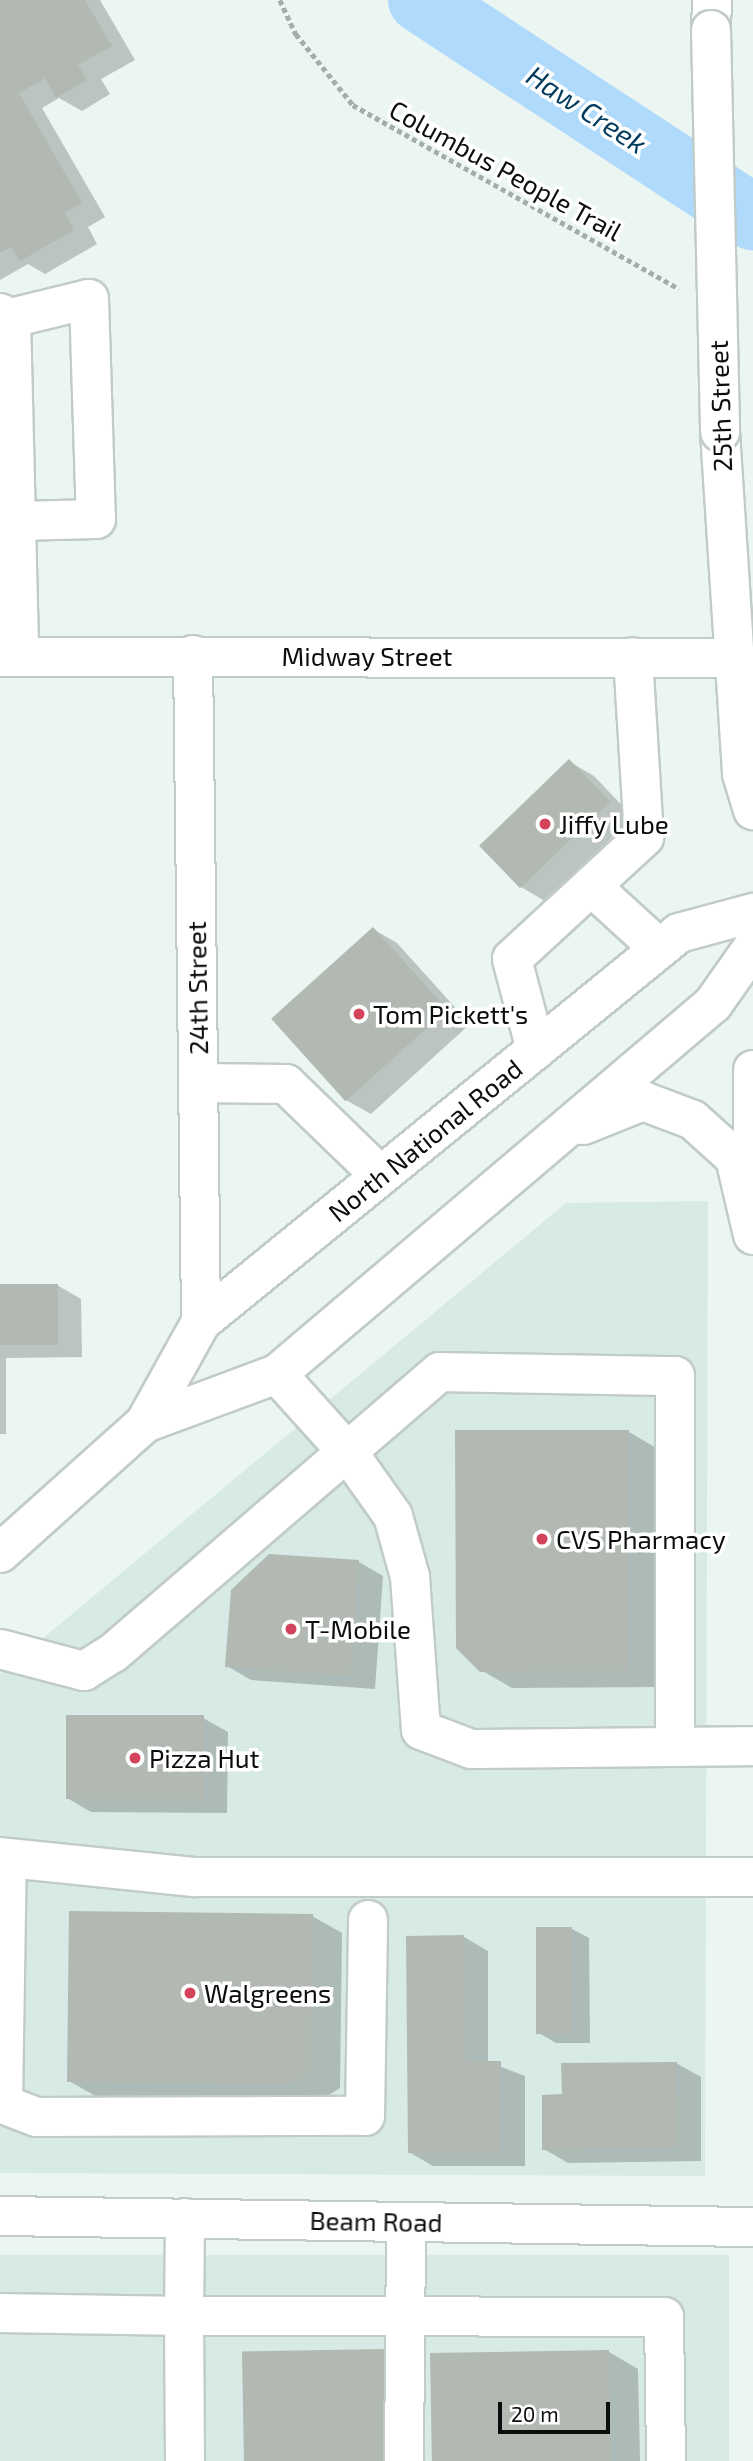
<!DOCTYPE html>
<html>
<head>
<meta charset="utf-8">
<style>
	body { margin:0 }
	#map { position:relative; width:753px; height:2461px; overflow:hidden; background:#ebf5f2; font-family:"Exo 2",sans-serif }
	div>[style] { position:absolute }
	.built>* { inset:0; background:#d7eae5; transform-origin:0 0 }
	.shadow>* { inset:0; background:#0003 }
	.river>* { height:66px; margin:-33px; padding:0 33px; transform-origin:33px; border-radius:33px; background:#b0dafb }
	.building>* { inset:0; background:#b2b8b2; transform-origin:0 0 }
	.path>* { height:4.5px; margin-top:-2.25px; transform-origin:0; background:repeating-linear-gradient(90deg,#a5adab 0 5px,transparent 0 8.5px) }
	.roads { filter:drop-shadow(2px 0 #c1cbc8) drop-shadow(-2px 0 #c1cbc8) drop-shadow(0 2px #c1cbc8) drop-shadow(0 -2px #c1cbc8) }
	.minor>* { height:38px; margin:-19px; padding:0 19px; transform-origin:19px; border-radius:19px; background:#fff }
	.major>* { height:38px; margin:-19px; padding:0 19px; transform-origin:19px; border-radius:19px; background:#fff }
	.bridges { filter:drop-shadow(2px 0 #c1cbc8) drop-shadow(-2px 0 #c1cbc8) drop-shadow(0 2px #c1cbc8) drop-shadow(0 -2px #c1cbc8) }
	.major-bridge>* { height:38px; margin:-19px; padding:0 19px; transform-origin:19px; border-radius:19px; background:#fff }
	.dots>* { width:19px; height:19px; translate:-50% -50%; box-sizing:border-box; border:4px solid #fff; border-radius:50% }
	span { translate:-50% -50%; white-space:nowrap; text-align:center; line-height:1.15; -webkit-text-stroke:7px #fff; paint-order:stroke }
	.street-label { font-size:26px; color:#0b0e0d }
	.poi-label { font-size:26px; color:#0b0e0d }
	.left { translate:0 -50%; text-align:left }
	.water-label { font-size:28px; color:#003b5d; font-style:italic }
	.scale { position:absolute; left:498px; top:2402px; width:112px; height:32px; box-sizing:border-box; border:4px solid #0b0e0d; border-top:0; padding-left:9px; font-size:21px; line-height:24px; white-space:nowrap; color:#0b0e0d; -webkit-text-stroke:5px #fff; paint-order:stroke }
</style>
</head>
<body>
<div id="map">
	<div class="built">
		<i style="clip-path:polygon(708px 1201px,705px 2176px,0 2173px,0 1674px,566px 1203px)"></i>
		<i style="left:0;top:2255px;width:729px;height:206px"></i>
	</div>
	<div class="shadow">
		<i style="clip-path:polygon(0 0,100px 0,135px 60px,101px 79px,110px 94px,82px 111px,59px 98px,42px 108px,105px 217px,88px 227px,97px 244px,45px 274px,28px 264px,0 280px)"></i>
		<i style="clip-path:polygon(570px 762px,594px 776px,633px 817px,545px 901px,521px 887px)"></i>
		<i style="clip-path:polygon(373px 929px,397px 943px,470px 1024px,371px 1114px,346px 1100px)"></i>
		<i style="clip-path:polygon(57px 1285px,81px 1299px,82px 1357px,6px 1358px,6px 1434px,0 1434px,0 1286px)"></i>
		<i style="clip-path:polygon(629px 1432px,658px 1449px,658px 1687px,512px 1688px,481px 1670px)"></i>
		<i style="clip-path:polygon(359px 1562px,383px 1576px,375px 1689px,251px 1680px,227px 1666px)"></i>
		<i style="clip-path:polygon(203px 1718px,228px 1732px,227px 1813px,91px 1812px,67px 1798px)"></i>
		<i style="clip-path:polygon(312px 1916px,342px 1933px,340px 2088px,321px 2100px,99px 2098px,69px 2081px)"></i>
		<i style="clip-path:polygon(572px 1929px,589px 1938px,590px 2043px,556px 2043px,539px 2033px)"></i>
		<i style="clip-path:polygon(464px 1937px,488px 1951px,488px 2062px,525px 2076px,525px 2166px,433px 2166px,409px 2152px)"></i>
		<i style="clip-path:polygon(676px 2063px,701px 2077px,701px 2161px,568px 2163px,544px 2149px,563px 2096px)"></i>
		<i style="clip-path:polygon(384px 2350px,408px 2364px,409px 2461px,245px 2461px)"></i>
		<i style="clip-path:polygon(609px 2352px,638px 2369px,640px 2461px,434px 2461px)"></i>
	</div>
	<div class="river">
		<i style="left:421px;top:0;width:397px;rotate:33.2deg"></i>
	</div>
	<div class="building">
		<i style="clip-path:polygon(0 0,85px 0,112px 46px,78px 65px,87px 80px,56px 98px,45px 78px,19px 93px,82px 203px,65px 213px,74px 230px,20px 261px,11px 247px,0 253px)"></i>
		<i style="left:569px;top:759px;width:59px;height:125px;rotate:46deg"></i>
		<i style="left:373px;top:927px;width:111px;height:137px;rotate:48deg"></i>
		<i style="left:0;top:1284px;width:58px;height:61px"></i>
		<i style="clip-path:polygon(455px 1430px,629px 1430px,629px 1671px,480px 1672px,456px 1648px)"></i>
		<i style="clip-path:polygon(269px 1554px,359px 1560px,351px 1676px,225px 1667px,231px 1590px)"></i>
		<i style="left:66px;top:1715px;width:138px;height:84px"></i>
		<i style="clip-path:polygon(69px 1911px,313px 1914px,311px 2072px,290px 2084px,67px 2082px)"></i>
		<i style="left:536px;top:1927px;width:36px;height:107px"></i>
		<i style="clip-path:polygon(464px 1935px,465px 2061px,501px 2061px,501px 2153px,408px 2153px,406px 1936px)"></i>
		<i style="clip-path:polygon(677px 2062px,678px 2148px,542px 2150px,542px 2095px,562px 2094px,561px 2063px)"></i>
		<i style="left:384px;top:2349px;width:112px;height:142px;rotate:89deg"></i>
		<i style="left:609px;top:2350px;width:111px;height:179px;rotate:89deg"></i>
	</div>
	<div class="path">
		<i style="left:280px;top:0;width:38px;rotate:65deg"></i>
		<i style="left:296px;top:34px;width:91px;rotate:51.2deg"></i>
		<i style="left:353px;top:105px;width:374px;rotate:29.4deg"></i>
	</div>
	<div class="roads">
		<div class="minor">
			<i style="left:0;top:313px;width:12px;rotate:24deg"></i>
			<i style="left:11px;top:318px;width:80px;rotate:-13.7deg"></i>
			<i style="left:89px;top:299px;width:220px;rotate:88.2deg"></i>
			<i style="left:96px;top:519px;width:80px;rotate:178.6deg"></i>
			<i style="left:11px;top:318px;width:339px;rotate:88.6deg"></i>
			<i style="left:193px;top:655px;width:667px;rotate:89.31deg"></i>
			<i style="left:0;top:657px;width:734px;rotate:0.08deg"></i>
			<i style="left:591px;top:886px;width:93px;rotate:42.4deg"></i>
			<i style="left:536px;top:1050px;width:94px;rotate:-104.8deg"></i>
			<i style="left:512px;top:959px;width:180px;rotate:-42.7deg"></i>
			<i style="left:644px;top:837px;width:180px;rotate:-93.5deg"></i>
			<i style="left:198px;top:1083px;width:88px;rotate:0.7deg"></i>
			<i style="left:286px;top:1084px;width:132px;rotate:44.1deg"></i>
			<i style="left:277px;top:1374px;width:108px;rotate:48deg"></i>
			<i style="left:349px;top:1454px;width:76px;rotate:54.6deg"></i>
			<i style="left:393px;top:1516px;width:63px;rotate:74.4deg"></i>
			<i style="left:410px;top:1577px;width:153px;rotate:85.9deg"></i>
			<i style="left:421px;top:1730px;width:53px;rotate:20.8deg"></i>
			<i style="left:471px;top:1749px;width:282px;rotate:-0.6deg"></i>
			<i style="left:0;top:1649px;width:87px;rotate:14.7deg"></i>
			<i style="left:84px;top:1671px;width:34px;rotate:-32deg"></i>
			<i style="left:113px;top:1653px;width:431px;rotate:-40.7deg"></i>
			<i style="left:440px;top:1372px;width:235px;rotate:1deg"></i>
			<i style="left:675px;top:1376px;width:371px;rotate:90deg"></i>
			<i style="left:0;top:1857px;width:195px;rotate:5.9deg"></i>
			<i style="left:194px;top:1877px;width:559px"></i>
			<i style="left:0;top:2103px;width:39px;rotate:21deg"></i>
			<i style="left:36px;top:2117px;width:329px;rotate:-0.2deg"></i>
			<i style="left:365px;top:2116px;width:196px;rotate:-89.1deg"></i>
			<i style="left:3px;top:2103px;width:245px;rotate:-89.1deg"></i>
			<i style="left:0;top:2216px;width:753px;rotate:0.84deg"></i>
			<i style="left:0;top:2313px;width:184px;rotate:0.9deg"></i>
			<i style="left:184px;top:2316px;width:98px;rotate:-89.4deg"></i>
			<i style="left:185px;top:2461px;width:145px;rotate:-90.4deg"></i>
			<i style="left:184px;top:2316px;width:480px;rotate:0.1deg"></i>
			<i style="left:664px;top:2317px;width:144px;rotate:89.2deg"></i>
			<i style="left:404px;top:2461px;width:239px;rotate:-89.5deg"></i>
		</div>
		<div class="major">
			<i style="left:711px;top:30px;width:30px;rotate:-88deg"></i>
			<i style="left:720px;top:432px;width:343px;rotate:86.3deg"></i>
			<i style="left:742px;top:774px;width:38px;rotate:73deg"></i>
			<i style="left:753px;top:1070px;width:84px;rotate:90deg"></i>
			<i style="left:583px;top:1125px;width:65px;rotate:-21.8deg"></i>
			<i style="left:643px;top:1101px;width:53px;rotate:20.8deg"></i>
			<i style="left:693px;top:1120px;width:57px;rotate:42.1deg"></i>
			<i style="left:735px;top:1158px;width:79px;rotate:76.8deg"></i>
			<i style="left:145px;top:1423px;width:141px;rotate:-20.4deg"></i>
			<i style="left:277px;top:1374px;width:572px;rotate:-40.32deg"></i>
			<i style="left:713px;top:1004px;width:70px;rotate:-54.9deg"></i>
			<i style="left:0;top:1553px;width:195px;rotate:-41.9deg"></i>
			<i style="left:145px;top:1423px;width:115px;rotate:-61deg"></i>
			<i style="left:201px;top:1322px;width:616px;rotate:-39.14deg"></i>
			<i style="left:679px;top:933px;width:77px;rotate:-15.1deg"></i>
		</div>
	</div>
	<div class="bridges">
		<div class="major-bridge">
			<i style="left:711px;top:30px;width:402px;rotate:88.7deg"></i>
		</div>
	</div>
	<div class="dots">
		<i style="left:545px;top:824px;background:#d3435c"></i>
		<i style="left:359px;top:1014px;background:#d3435c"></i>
		<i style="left:542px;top:1539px;background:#d3435c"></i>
		<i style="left:291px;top:1629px;background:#d3435c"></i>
		<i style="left:135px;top:1758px;background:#d3435c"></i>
		<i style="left:190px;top:1993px;background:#d3435c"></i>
	</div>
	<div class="street-label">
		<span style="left:506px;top:170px;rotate:29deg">Columbus People Trail</span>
		<span style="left:720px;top:406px;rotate:-92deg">25th Street</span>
		<span style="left:367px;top:656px">Midway Street</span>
		<span style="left:197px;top:988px;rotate:-91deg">24th Street</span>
		<span style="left:425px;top:1140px;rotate:-39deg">North National Road</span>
		<span style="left:376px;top:2221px;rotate:1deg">Beam Road</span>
	</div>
	<div class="poi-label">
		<span class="left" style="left:559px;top:824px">Jiffy Lube</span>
		<span class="left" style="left:373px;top:1014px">Tom Pickett's</span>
		<span class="left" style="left:556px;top:1539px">CVS Pharmacy</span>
		<span class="left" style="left:305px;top:1629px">T-Mobile</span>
		<span class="left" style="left:149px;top:1758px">Pizza Hut</span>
		<span class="left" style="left:204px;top:1993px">Walgreens</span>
	</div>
	<div class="water-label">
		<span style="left:587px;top:109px;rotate:33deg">Haw Creek</span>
	</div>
	<div class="scale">20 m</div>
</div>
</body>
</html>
